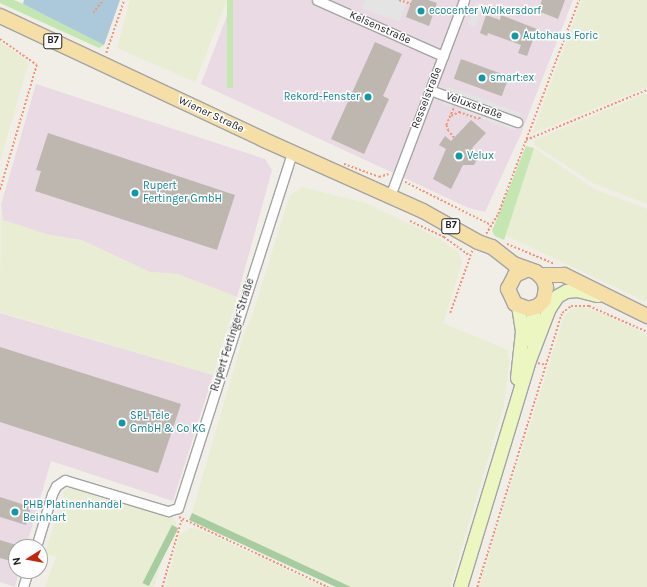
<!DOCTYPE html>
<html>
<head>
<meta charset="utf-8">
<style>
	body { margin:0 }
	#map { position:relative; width:647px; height:587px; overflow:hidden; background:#f0eee7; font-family:Karla,sans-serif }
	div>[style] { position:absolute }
	.industrial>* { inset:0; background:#e9dae4 }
	.farmland>* { inset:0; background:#e8edd4 }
	.grass>* { inset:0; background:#c4e6b1; transform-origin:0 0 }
	.forest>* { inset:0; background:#a6cd9f; transform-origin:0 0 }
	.parking>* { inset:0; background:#e4e4e4 }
	.water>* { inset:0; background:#abc9db }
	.building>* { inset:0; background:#bdb7b0; transform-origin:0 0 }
	.path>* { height:1.5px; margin-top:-0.75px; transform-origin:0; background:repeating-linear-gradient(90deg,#f19577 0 2px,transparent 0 4px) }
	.roads { filter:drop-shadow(1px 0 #a4a4a4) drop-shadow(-1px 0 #a4a4a4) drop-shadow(0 1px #a4a4a4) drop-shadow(0 -1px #a4a4a4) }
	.street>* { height:9px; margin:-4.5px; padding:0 4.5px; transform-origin:4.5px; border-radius:4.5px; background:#fff }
	.secondary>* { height:13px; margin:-6.5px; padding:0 6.5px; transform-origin:6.5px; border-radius:6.5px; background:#ecf6c0 }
	.primary>* { height:14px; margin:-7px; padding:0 7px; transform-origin:7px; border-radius:7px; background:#f6dfa6 }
	.dots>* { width:11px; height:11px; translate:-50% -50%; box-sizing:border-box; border:2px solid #fff; border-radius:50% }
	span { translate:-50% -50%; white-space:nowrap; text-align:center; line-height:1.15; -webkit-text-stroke:3px #fff; paint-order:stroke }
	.shield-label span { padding:1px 3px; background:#fff; border:1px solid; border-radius:3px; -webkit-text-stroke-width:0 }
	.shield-label { font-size:10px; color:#202020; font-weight:700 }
	.culture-label { font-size:11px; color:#0d838f }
	.left { translate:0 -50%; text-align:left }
	.right { translate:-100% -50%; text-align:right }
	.street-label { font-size:11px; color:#202020 }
	.north { position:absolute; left:8px; top:539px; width:40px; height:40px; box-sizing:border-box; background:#fff; border:1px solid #a6a6a6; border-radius:50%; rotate:259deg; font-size:11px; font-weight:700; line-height:16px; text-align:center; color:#202020 }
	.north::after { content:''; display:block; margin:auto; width:14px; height:18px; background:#c3260d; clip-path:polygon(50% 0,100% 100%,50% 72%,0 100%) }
</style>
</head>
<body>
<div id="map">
	<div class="industrial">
		<i style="clip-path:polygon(233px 0,573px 0,520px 136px,485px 212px,469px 208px,201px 84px)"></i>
		<i style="clip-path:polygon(36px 84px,265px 159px,272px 170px,237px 297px,177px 274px,150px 272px,81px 240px,49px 235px,3px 220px,1px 205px)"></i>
		<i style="clip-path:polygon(0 313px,213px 375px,173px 501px,51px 461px,26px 547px,16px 547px,16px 571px,19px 571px,15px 587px,0 582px)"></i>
	</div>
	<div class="farmland">
		<i style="clip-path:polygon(130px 0,227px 0,195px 82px,117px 48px)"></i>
		<i style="clip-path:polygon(582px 0,647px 0,647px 87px,532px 134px)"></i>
		<i style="clip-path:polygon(0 42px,29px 62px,0 161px)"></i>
		<i style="clip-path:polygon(647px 93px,647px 204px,593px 183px,533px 144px,535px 140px)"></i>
		<i style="clip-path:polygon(534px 148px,594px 189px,647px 209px,647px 302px,505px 235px)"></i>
		<i style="clip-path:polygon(302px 187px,366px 203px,442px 240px,459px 253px,462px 263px,443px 323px,508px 350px,509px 363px,504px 405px,450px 587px,351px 587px,192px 513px,245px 331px,252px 316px,290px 195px)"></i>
		<i style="clip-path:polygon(1px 205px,3px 220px,49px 235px,81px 240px,150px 272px,177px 274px,237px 297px,213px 375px,0 312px)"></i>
		<i style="clip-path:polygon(583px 307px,599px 312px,647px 335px,647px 587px,479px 587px,564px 317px,572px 309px)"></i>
		<i style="clip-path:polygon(73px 487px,108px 501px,124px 503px,174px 518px,178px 528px,172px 525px,154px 587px,45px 587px,56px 557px,45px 553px,65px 490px)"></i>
		<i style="clip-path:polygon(191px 528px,199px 529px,323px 587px,165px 587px,180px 534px)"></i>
	</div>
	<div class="grass">
		<i style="clip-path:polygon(0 0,14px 0,23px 4px,104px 45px,99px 48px,0 3px)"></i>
		<i style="left:227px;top:0;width:6px;height:88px"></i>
		<i style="clip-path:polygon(526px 146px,534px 148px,504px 240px,495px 236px,492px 231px)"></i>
	</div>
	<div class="forest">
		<i style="clip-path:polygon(192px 513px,351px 587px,336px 587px,189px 520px)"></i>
		<i style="left:172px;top:525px;width:7px;height:65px;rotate:27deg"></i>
	</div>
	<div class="parking">
		<i style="clip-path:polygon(365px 0,403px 0,407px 1px,399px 22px,362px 8px)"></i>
		<i style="clip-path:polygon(476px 2px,490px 7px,487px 14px,481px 12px,475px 27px,468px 24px)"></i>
		<i style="clip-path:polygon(449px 87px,521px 113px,515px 131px,461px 111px,463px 106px,453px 103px,451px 107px,443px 104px)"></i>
	</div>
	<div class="water">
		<i style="clip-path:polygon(24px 0,120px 0,104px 45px,23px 4px)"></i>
	</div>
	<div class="building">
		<i style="clip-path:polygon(412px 0,428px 0,437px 3px,429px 26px,406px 17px)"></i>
		<i style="clip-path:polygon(542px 0,565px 0,558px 19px,538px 11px)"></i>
		<i style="clip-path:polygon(486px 15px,500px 20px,501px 15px,537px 29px,527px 56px,518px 53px,521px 45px,488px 33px,487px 36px,480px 33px)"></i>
		<i style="clip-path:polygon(375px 42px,402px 54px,383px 96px,389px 99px,364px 154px,331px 139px)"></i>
		<i style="left:461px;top:59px;width:51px;height:21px;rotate:20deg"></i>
		<i style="clip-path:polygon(471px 120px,486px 133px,472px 148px,474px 150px,471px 154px,478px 158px,474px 165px,463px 165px,451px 189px,433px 179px,446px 149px,439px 145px,445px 136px,451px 141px)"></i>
		<i style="clip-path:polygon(48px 133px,235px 195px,217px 250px,35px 191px,41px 171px,36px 170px)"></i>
		<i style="clip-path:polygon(0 347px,181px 404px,158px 473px,0 422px)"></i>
		<i style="clip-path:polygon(0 497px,31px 507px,26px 525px,0 517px)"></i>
		<i style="clip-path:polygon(0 540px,16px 545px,14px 562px,0 558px)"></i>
	</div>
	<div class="path">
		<i style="left:399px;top:0;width:13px;rotate:18deg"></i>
		<i style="left:93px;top:13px;width:16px;rotate:-52deg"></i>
		<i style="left:0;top:39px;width:45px;rotate:35.1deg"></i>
		<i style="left:37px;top:65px;width:131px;rotate:106.4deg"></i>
		<i style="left:106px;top:53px;width:56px;rotate:-71.2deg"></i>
		<i style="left:451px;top:116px;width:9px;rotate:-27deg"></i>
		<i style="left:459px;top:112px;width:21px;rotate:19deg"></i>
		<i style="left:479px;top:119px;width:2px;rotate:-63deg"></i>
		<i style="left:454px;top:138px;width:9px;rotate:-131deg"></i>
		<i style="left:448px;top:131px;width:6px;rotate:-108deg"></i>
		<i style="left:446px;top:125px;width:20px;rotate:-66deg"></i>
		<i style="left:526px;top:140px;width:131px;rotate:-22.5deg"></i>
		<i style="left:344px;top:164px;width:37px;rotate:20deg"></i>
		<i style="left:379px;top:177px;width:10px;rotate:-17deg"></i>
		<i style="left:405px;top:182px;width:96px;rotate:26.6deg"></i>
		<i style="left:410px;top:221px;width:38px;rotate:25deg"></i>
		<i style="left:444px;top:237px;width:31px;rotate:36deg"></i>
		<i style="left:486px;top:234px;width:23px;rotate:-59deg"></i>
		<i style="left:498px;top:214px;width:229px;rotate:-69.3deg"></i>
		<i style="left:507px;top:244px;width:52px;rotate:22.6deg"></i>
		<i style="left:450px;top:313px;width:66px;rotate:-70.5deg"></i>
		<i style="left:538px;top:363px;width:8px;rotate:14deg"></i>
		<i style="left:179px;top:517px;width:165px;rotate:25.2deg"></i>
		<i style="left:162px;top:587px;width:72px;rotate:-73.8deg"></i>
		<i style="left:477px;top:587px;width:287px;rotate:-72.8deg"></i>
		<i style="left:562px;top:313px;width:11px;rotate:-38deg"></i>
		<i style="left:571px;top:306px;width:18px"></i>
		<i style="left:589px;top:306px;width:64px;rotate:24.1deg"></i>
	</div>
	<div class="roads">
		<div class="street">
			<i style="left:317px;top:0;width:138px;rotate:24deg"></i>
			<i style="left:430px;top:90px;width:93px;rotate:20.2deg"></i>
			<i style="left:390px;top:196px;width:210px;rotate:-69.3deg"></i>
			<i style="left:36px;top:547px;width:55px;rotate:-73.2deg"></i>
			<i style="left:52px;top:494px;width:9px;rotate:-63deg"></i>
			<i style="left:56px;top:486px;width:11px;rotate:-34deg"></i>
			<i style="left:65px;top:480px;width:108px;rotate:16.8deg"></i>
			<i style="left:168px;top:511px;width:10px;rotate:-17deg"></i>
			<i style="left:178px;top:508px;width:374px;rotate:-72.2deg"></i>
			<i style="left:23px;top:587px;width:17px;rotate:-73deg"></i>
		</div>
		<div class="secondary">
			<i style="left:530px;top:340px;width:32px;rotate:-83deg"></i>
			<i style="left:517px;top:378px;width:47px;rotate:-83.9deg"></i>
			<i style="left:522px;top:331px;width:25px;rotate:-99deg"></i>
			<i style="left:460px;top:587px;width:237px;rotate:-73.1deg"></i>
			<i style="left:529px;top:360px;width:56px;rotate:-69deg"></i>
			<i style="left:549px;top:308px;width:14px;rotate:-56deg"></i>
			<i style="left:557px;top:296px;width:10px;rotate:-29deg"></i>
			<i style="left:566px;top:291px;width:11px;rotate:-5deg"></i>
			<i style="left:577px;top:290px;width:21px;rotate:14deg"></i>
		</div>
		<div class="primary">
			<i style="left:0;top:16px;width:289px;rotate:25.1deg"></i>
			<i style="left:262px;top:139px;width:176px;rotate:24.1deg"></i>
			<i style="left:423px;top:211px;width:63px;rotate:29.4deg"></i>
			<i style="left:478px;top:242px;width:15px;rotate:20deg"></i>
			<i style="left:492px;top:247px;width:28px;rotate:38deg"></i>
			<i style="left:514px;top:264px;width:23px;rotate:20deg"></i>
			<i style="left:536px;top:272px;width:10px;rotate:45deg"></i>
			<i style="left:543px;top:279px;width:9px;rotate:69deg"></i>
			<i style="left:546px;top:287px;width:13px;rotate:99deg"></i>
			<i style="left:544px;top:300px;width:8px;rotate:135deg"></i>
			<i style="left:538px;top:306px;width:9px;rotate:162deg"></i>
			<i style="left:529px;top:309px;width:15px;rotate:-160deg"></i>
			<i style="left:515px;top:304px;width:17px;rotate:-115deg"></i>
			<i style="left:508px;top:289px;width:16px;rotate:-63deg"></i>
			<i style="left:515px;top:275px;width:12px;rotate:-24deg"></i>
			<i style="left:540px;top:275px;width:24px"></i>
			<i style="left:564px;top:275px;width:93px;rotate:26.3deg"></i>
		</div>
	</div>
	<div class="dots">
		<i style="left:421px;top:11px;background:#0f9aa8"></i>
		<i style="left:515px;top:36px;background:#0f9aa8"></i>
		<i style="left:482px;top:78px;background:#0f9aa8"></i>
		<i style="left:368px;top:97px;background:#0f9aa8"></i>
		<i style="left:459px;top:156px;background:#0f9aa8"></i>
		<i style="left:135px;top:193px;background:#0f9aa8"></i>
		<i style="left:122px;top:423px;background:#0f9aa8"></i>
		<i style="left:15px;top:512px;background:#0f9aa8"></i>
	</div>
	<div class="shield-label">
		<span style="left:53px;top:41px">B7</span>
		<span style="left:451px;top:226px">B7</span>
	</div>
	<div class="culture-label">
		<span class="left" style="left:429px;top:11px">ecocenter Wolkersdorf</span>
		<span class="left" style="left:523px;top:36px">Autohaus Foric</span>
		<span class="left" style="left:490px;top:78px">smart:ex</span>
		<span class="right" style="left:360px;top:97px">Rekord-Fenster</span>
		<span class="left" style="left:467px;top:156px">Velux</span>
		<span class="left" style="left:143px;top:193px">Rupert<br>Fertinger GmbH</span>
		<span class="left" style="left:130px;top:423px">SPL Tele<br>GmbH &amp; Co KG</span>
		<span class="left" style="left:23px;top:512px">PHB Platinenhandel<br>Beinhart</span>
	</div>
	<div class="street-label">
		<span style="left:380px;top:28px;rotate:24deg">Kelsenstraße</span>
		<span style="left:427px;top:98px;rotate:-69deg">Resselstraße</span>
		<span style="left:474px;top:106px;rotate:20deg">Veluxstraße</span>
		<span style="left:211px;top:115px;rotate:25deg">Wiener Straße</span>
		<span style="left:233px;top:335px;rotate:-72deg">Rupert Fertinger-Straße</span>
	</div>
	<div class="north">N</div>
</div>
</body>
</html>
